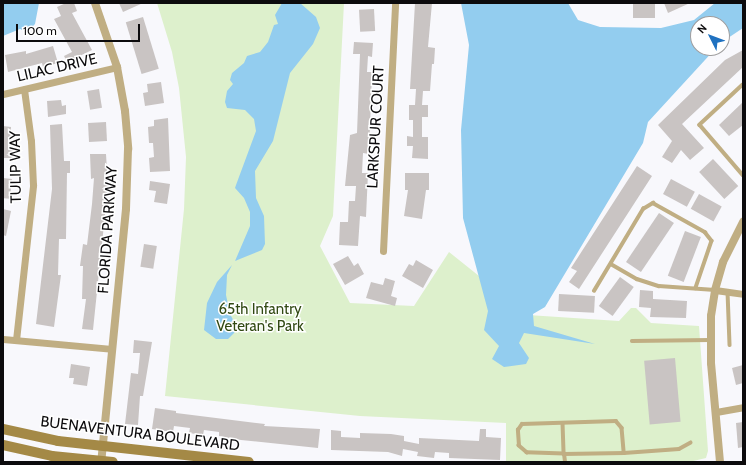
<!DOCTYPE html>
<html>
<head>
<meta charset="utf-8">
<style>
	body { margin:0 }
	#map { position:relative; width:746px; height:465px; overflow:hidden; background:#f8f8fc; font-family:Cabin,sans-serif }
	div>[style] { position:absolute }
	.green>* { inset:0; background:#ddf0cc }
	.water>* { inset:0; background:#93cdef }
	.building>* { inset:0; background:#c9c4c3; transform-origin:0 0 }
	.service>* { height:3.5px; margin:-1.75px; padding:0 1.75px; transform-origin:1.75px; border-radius:1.75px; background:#c0ae83 }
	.minor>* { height:7px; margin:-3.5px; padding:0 3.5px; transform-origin:3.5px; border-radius:3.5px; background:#c0ae83 }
	.tertiary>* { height:8px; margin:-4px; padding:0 4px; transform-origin:4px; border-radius:4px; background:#c0ae83 }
	.secondary>* { height:10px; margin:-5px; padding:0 5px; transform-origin:5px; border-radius:5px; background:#a48946 }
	span { translate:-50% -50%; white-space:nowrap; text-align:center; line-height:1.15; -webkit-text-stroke:3px #fff; paint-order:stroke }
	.street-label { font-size:15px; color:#0c0b0d }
	.park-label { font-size:15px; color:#314913 }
	.frame { position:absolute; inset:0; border:4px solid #0c0b0d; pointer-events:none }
	.north { position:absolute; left:690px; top:16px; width:40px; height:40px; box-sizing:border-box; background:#fff; border:1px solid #9e9d9e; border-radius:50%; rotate:312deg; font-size:11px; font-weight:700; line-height:16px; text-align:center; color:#0c0b0d }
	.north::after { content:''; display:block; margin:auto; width:14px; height:18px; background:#1f71c0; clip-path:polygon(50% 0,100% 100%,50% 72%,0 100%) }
	.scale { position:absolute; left:16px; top:24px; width:124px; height:18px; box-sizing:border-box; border:2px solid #0c0b0d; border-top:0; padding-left:5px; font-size:12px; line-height:14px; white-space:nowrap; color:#0c0b0d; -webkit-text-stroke:3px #fff; paint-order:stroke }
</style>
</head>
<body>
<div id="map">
	<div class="green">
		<i style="clip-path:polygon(157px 3px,344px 3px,333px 216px,320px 246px,350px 303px,414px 306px,449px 252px,528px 315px,619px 321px,631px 308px,636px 308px,651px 323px,699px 326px,708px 451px,706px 458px,689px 462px,506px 462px,506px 423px,360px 416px,165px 396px,184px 209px,186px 157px,179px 88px,172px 52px)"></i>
	</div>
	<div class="water">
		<i style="clip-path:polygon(3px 3px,39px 3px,35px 24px,27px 32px,20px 29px,3px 36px)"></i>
		<i style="clip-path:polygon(282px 3px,300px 3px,316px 17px,320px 28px,313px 44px,290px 73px,273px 141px,255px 171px,256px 198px,264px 216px,265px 244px,262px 250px,235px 261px,250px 226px,250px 212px,244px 198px,235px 188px,236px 185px,256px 131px,254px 119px,245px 110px,227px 108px,225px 102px,227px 91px,233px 84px,230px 80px,232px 73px,244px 63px,247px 56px,260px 52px,268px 42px,274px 25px,278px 24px,275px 15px)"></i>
		<i style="clip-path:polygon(461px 3px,568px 3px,578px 20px,600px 27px,661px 28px,694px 20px,715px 3px,743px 3px,743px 28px,722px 42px,722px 24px,698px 24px,698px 48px,716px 48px,648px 122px,643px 143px,545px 307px,533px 314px,534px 326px,595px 344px,524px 333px,519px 343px,529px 358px,526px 364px,504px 367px,492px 359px,499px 346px,484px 330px,488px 311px,463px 218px,461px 130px,469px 45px)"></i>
		<i style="clip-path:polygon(232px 265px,227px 275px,226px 295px,230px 314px,238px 329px,228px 339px,216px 339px,204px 330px,207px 303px,217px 282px)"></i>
	</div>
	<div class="building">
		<i style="clip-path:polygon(66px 3px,74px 3px,77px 11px,72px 13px,92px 50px,67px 62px,64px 56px,72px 52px,54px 19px,61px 16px,57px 7px)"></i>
		<i style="clip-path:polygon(119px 3px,143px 3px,123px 12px)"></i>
		<i style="clip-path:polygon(415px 3px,432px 3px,428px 47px,435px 48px,434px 64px,432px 64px,430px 91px,423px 91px,422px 105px,428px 105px,428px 117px,422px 117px,422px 137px,428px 137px,428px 159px,412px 158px,413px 146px,407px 146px,407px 136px,413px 137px,413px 120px,409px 120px,409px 105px,415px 105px,416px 89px,410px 89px)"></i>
		<i style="left:633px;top:3px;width:22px;height:15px"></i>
		<i style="clip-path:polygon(664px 3px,690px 3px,668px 13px)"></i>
		<i style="left:374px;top:9px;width:22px;height:15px;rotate:87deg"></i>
		<i style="left:143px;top:17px;width:54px;height:18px;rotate:73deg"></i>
		<i style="clip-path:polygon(354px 42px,373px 43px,372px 57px,368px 56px,367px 72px,372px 72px,369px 154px,363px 153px,362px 173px,368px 173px,366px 217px,360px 216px,358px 246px,339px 245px,340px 222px,348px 222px,349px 201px,355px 201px,356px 186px,345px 186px,350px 135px,357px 133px,360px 54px,353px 54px)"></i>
		<i style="clip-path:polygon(53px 46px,58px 63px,43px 67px,42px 63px,8px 72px,5px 55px,26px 51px,26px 54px)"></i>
		<i style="clip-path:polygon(743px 50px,743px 67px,682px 124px,704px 148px,690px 160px,681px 150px,672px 163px,662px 157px,672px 141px,658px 125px,725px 60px)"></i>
		<i style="clip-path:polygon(161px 82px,164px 103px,145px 106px,143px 93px,148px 92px,147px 84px)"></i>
		<i style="left:99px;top:89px;width:19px;height:12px;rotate:81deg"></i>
		<i style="clip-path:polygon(61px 100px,62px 106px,66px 105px,66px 114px,48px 117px,47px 101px)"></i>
		<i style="clip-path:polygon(743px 102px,743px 125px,729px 136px,719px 125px)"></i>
		<i style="clip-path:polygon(168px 118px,170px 171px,150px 172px,149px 158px,154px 157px,153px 143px,149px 143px,148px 127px,154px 126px,154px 120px)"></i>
		<i style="left:106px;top:122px;width:19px;height:18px;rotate:87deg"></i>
		<i style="clip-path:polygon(62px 124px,64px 161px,70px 161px,70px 173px,67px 173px,66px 239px,59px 239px,58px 275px,61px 275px,54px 327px,36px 324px,52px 189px,50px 125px)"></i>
		<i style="clip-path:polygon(3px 126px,11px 127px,10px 144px,13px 144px,13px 158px,3px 158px)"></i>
		<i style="clip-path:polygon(90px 154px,106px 154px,108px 186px,93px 330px,82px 329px,86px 299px,82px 299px,83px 266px,80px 266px,83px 244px,87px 245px,92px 204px,94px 178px,91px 179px)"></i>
		<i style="left:713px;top:159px;width:37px;height:19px;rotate:47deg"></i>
		<i style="clip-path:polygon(637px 166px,652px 176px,579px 289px,569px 282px,577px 271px,571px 268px)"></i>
		<i style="clip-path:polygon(405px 173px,429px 173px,429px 190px,426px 190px,422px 219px,404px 216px,408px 190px,405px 190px)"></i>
		<i style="left:3px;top:178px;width:9px;height:20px;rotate:6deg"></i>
		<i style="left:671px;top:179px;width:27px;height:17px;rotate:28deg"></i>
		<i style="clip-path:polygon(150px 181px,170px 184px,167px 204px,154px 202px,156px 191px,149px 190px)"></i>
		<i style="left:699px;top:194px;width:26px;height:17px;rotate:29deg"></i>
		<i style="clip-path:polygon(3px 209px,11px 211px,6px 236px,3px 235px)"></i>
		<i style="left:659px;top:213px;width:18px;height:59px;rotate:34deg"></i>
		<i style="left:685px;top:231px;width:17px;height:48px;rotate:21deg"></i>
		<i style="left:144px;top:244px;width:13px;height:23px;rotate:9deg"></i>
		<i style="clip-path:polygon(348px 256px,354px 266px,358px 263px,364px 274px,345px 285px,333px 264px)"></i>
		<i style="clip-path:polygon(416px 260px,433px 270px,423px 288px,402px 276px,409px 264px,413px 266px)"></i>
		<i style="left:620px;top:277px;width:17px;height:36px;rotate:36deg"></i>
		<i style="clip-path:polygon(385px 278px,395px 281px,391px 296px,397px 298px,395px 306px,366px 298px,371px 282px,383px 285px)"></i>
		<i style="clip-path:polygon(640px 290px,653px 291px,653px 299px,687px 301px,686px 318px,650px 317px,651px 308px,639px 307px)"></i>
		<i style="left:559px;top:294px;width:36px;height:17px;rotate:3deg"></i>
		<i style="clip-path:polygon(134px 340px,152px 342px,143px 396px,140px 396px,138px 425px,125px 424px,131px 373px,138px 374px,140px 353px,133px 353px)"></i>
		<i style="left:675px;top:358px;width:64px;height:31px;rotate:85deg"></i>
		<i style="clip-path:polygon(71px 364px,90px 367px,87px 386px,73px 384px,74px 378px,69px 378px)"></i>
		<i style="clip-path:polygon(743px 365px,743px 383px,736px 385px,732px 368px)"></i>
		<i style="clip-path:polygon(155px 408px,176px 411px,176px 413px,265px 424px,264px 426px,320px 429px,318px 448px,241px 440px,219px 436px,219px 432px,204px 430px,203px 435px,189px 433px,190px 428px,174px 426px,173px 432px,152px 429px)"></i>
		<i style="clip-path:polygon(743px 422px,743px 447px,738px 448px,736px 423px)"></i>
		<i style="clip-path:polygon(480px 429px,486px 429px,486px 437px,501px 438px,500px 460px,449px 458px,449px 453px,435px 452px,434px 458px,417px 456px,418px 452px,403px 449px,402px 456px,388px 452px,331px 450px,331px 430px,341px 431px,341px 437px,360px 438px,360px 433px,391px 434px,404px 436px,404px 441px,419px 444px,419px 438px,479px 441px)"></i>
	</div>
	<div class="service">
		<i style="left:743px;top:85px;width:59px;rotate:137.1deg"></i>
		<i style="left:700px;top:125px;width:66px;rotate:49.3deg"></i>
		<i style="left:611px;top:264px;width:30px;rotate:30deg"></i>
		<i style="left:637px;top:279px;width:23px;rotate:18deg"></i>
		<i style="left:659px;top:286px;width:56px;rotate:4.1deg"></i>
		<i style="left:594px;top:291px;width:96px;rotate:-59.1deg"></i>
		<i style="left:643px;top:209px;width:12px;rotate:-31deg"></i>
		<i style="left:653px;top:203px;width:60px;rotate:29.1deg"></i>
		<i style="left:705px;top:232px;width:11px;rotate:52deg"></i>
		<i style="left:712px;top:241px;width:50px;rotate:108.8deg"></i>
		<i style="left:728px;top:292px;width:53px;rotate:87.8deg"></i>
		<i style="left:632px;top:341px;width:78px;rotate:-0.7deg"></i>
		<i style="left:563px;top:423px;width:31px;rotate:88deg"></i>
		<i style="left:564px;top:454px;width:60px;rotate:-1deg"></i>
		<i style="left:565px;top:462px;width:8px;rotate:-97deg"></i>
		<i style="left:564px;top:454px;width:37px;rotate:-178deg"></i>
		<i style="left:527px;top:453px;width:11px;rotate:-139deg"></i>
		<i style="left:519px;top:446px;width:16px;rotate:-94deg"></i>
		<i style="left:518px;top:430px;width:7px;rotate:-56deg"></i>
		<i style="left:522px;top:424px;width:94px;rotate:-1.8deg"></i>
		<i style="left:616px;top:421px;width:9px;rotate:49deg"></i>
		<i style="left:622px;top:428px;width:25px;rotate:85deg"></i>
		<i style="left:624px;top:453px;width:55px;rotate:-4.2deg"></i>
		<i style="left:679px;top:449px;width:13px;rotate:-29deg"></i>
	</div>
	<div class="minor">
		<i style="left:3px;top:94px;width:117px;rotate:-13.3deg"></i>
		<i style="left:383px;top:251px;width:248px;rotate:-87.2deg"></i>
		<i style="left:715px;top:290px;width:28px;rotate:8deg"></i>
		<i style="left:3px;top:339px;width:109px;rotate:5.2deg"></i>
		<i style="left:16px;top:340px;width:156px;rotate:-83.7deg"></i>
		<i style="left:33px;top:185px;width:44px;rotate:-92.6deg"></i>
		<i style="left:31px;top:141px;width:52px;rotate:-97.7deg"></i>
		<i style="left:716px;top:412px;width:27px;rotate:-10deg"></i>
	</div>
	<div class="tertiary">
		<i style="left:95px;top:3px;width:68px;rotate:71deg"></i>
		<i style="left:117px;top:67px;width:45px;rotate:79.7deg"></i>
		<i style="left:125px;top:111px;width:38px;rotate:85deg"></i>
		<i style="left:128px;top:149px;width:60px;rotate:91.9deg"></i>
		<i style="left:126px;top:209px;width:254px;rotate:95.6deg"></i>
		<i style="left:720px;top:462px;width:99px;rotate:-95.2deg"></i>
		<i style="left:711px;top:363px;width:47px;rotate:-90deg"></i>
		<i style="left:711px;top:316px;width:26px;rotate:-81deg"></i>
		<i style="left:715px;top:290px;width:29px;rotate:-74deg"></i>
		<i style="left:723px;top:262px;width:45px;rotate:-63.4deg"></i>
	</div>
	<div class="secondary">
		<i style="left:3px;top:429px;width:56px;rotate:12.3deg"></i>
		<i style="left:58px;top:441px;width:192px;rotate:6.3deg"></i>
		<i style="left:3px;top:445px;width:50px;rotate:12.7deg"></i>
		<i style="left:52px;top:456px;width:61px;rotate:5.6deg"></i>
	</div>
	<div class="street-label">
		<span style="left:57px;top:68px;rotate:-13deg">LILAC DRIVE</span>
		<span style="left:376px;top:127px;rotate:-87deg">LARKSPUR COURT</span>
		<span style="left:16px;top:167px;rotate:-91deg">TULIP WAY</span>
		<span style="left:108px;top:230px;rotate:-86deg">FLORIDA PARKWAY</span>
		<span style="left:140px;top:434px;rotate:7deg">BUENAVENTURA BOULEVARD</span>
	</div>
	<div class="park-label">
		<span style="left:260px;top:318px">65th Infantry<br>Veteran's Park</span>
	</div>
	<div class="frame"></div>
	<div class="north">N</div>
	<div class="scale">100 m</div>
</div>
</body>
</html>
